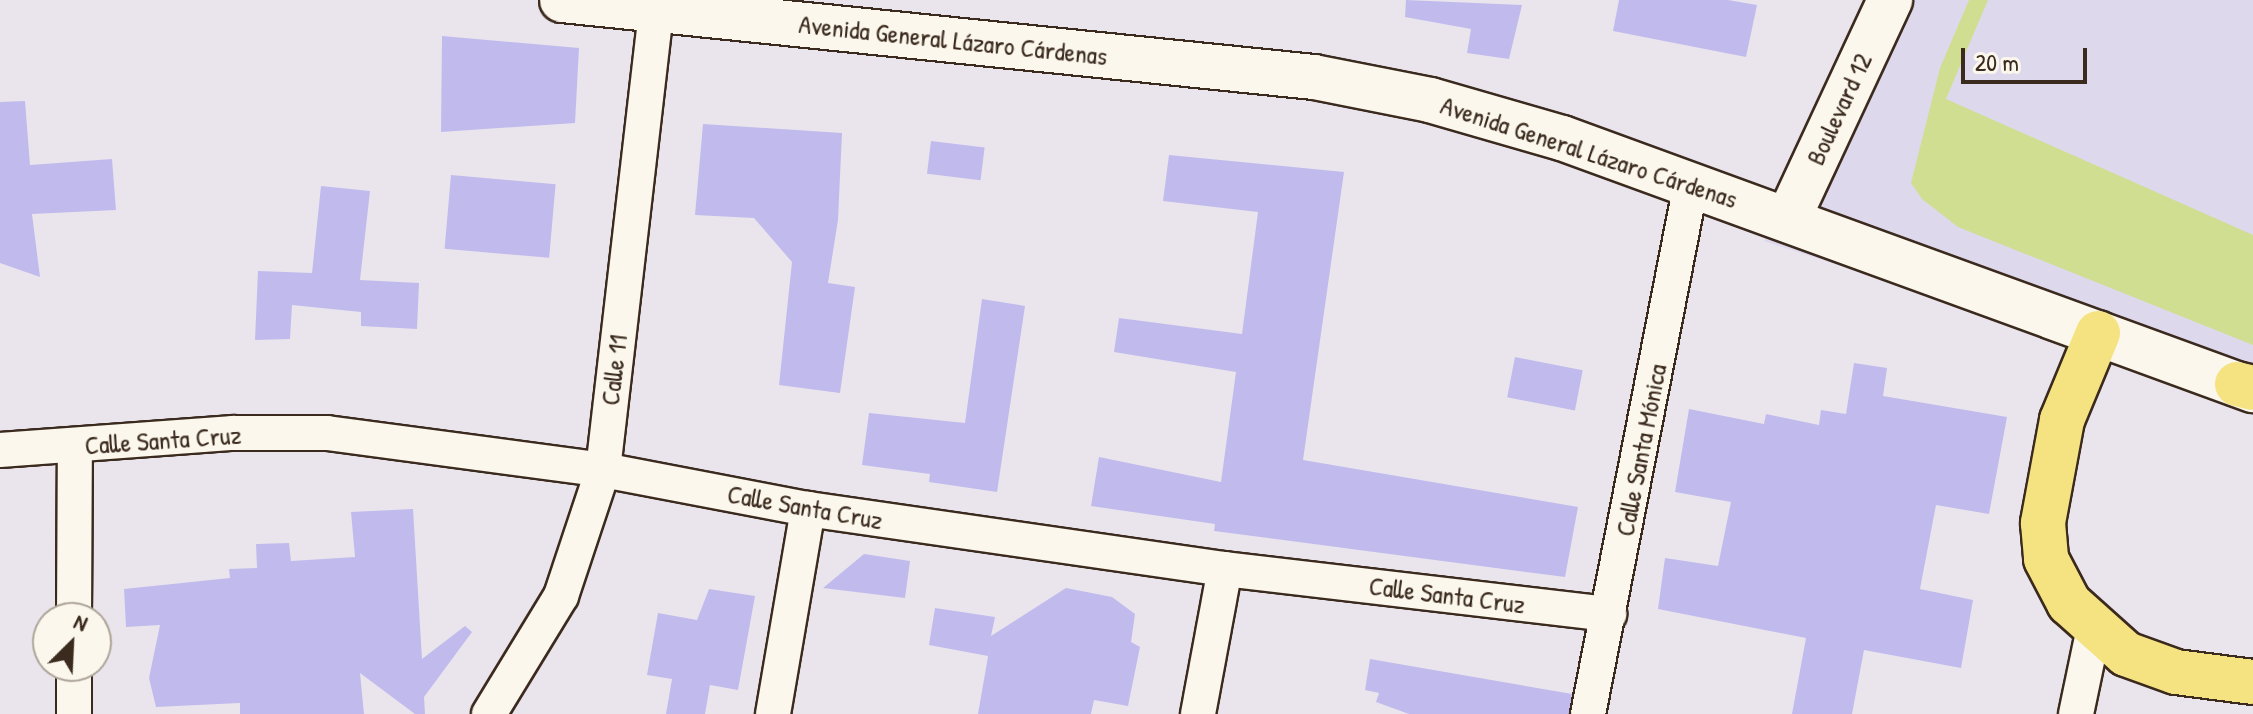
<!DOCTYPE html>
<html>
<head>
<meta charset="utf-8">
<style>
	body { margin:0 }
	#map { position:relative; width:2253px; height:714px; overflow:hidden; background:#eae5ec; font-family:"Patrick Hand",sans-serif }
	div>[style] { position:absolute }
	.built>* { inset:0; background:#ded8ec }
	.green>* { inset:0; background:#d0de92 }
	.building>* { inset:0; background:#c1bbed; transform-origin:0 0 }
	.roads { filter:drop-shadow(2px 0 #3b2a1e) drop-shadow(-2px 0 #3b2a1e) drop-shadow(0 2px #3b2a1e) drop-shadow(0 -2px #3b2a1e) }
	.street>* { height:34px; margin:-17px; padding:0 17px; transform-origin:17px; border-radius:17px; background:#fbf7ec }
	.secondary>* { height:44px; margin:-22px; padding:0 22px; transform-origin:22px; border-radius:22px; background:#fbf7ec }
	.highway>* { height:44px; margin:-22px; padding:0 22px; transform-origin:22px; border-radius:22px; background:#f5e382 }
	span { translate:-50% -50%; white-space:nowrap; text-align:center; line-height:1.15; -webkit-text-stroke:6px #fbf7ec; paint-order:stroke }
	.street-label { font-size:26px; color:#3b2a1e }
	.north { position:absolute; left:32px; top:602px; width:80px; height:80px; box-sizing:border-box; background:#fbf7ec; border:2px solid #aea59a; border-radius:50%; rotate:24deg; font-size:22px; font-weight:700; line-height:32px; text-align:center; color:#3b2a1e }
	.north::after { content:''; display:block; margin:auto; width:28px; height:36px; background:#3b2a1e; clip-path:polygon(50% 0,100% 100%,50% 72%,0 100%) }
	.scale { position:absolute; left:1961px; top:48px; width:126px; height:36px; box-sizing:border-box; border:4px solid #3b2a1e; border-top:0; padding-left:10px; font-size:24px; line-height:28px; white-space:nowrap; color:#3b2a1e; -webkit-text-stroke:6px #fbf7ec; paint-order:stroke }
</style>
</head>
<body>
<div id="map">
	<div class="built">
		<i style="clip-path:polygon(1873px 0,2253px 0,2253px 400px,1764px 241px)"></i>
	</div>
	<div class="green">
		<i style="clip-path:polygon(1969px 0,1988px 0,1946px 99px,2253px 235px,2253px 345px,1958px 227px,1922px 199px,1911px 183px,1940px 68px)"></i>
	</div>
	<div class="building">
		<i style="clip-path:polygon(1406px 0,1522px 5px,1509px 59px,1467px 53px,1471px 29px,1405px 17px)"></i>
		<i style="clip-path:polygon(1619px 0,1728px 0,1757px 5px,1746px 57px,1613px 31px)"></i>
		<i style="clip-path:polygon(442px 36px,579px 48px,575px 123px,441px 132px)"></i>
		<i style="clip-path:polygon(25px 101px,30px 165px,112px 159px,116px 210px,32px 214px,40px 277px,0 263px,0 102px)"></i>
		<i style="clip-path:polygon(703px 124px,842px 133px,838px 220px,828px 283px,855px 287px,840px 393px,779px 385px,792px 262px,754px 218px,695px 215px)"></i>
		<i style="left:931px;top:141px;width:54px;height:33px;rotate:7deg"></i>
		<i style="clip-path:polygon(1169px 155px,1344px 172px,1303px 460px,1578px 507px,1565px 577px,1214px 531px,1215px 524px,1091px 506px,1099px 457px,1221px 482px,1236px 372px,1114px 352px,1119px 318px,1242px 334px,1258px 212px,1163px 201px)"></i>
		<i style="left:451px;top:175px;width:105px;height:74px;rotate:5deg"></i>
		<i style="clip-path:polygon(321px 186px,370px 191px,360px 280px,419px 283px,417px 329px,361px 326px,361px 312px,292px 305px,290px 339px,255px 340px,258px 271px,312px 273px)"></i>
		<i style="clip-path:polygon(982px 299px,1025px 306px,997px 492px,929px 482px,930px 474px,862px 465px,869px 413px,965px 423px)"></i>
		<i style="left:1515px;top:357px;width:69px;height:41px;rotate:11deg"></i>
		<i style="clip-path:polygon(1854px 363px,1887px 368px,1883px 396px,2007px 417px,1989px 514px,1936px 505px,1920px 589px,1973px 600px,1961px 668px,1864px 650px,1852px 714px,1792px 714px,1806px 638px,1658px 609px,1665px 558px,1718px 566px,1731px 502px,1675px 492px,1689px 409px,1764px 424px,1766px 414px,1819px 425px,1821px 410px,1846px 414px)"></i>
		<i style="clip-path:polygon(413px 509px,422px 659px,465px 626px,472px 632px,424px 697px,425px 714px,415px 714px,360px 673px,364px 714px,240px 714px,240px 703px,156px 707px,149px 678px,160px 625px,126px 627px,124px 589px,230px 578px,229px 569px,257px 568px,256px 544px,289px 543px,291px 561px,355px 557px,351px 512px)"></i>
		<i style="clip-path:polygon(864px 554px,910px 561px,905px 598px,823px 588px)"></i>
		<i style="clip-path:polygon(1066px 588px,1112px 597px,1135px 614px,1131px 642px,1140px 647px,1128px 706px,1094px 700px,1091px 714px,978px 714px,990px 645px,988px 656px,929px 645px,935px 608px,995px 617px,991px 636px)"></i>
		<i style="clip-path:polygon(709px 589px,755px 596px,738px 690px,710px 685px,705px 714px,666px 714px,672px 679px,647px 675px,658px 613px,697px 620px)"></i>
		<i style="clip-path:polygon(1370px 659px,1572px 694px,1569px 714px,1409px 714px,1376px 702px,1379px 693px,1365px 690px)"></i>
	</div>
	<div class="roads">
		<div class="street">
			<i style="left:0;top:450px;width:234px;rotate:-4.2deg"></i>
			<i style="left:233px;top:433px;width:94px"></i>
			<i style="left:327px;top:433px;width:278px;rotate:7.6deg"></i>
			<i style="left:603px;top:470px;width:209px;rotate:10.8deg"></i>
			<i style="left:808px;top:509px;width:421px;rotate:8.2deg"></i>
			<i style="left:1225px;top:569px;width:387px;rotate:6.7deg"></i>
			<i style="left:74px;top:618px;width:172px;rotate:-89.7deg"></i>
			<i style="left:74px;top:714px;width:48px;rotate:-90deg"></i>
			<i style="left:489px;top:714px;width:138px;rotate:-58.6deg"></i>
			<i style="left:561px;top:596px;width:133px;rotate:-71.6deg"></i>
			<i style="left:603px;top:470px;width:464px;rotate:-83.4deg"></i>
			<i style="left:773px;top:714px;width:208px;rotate:-80.3deg"></i>
			<i style="left:1198px;top:714px;width:147px;rotate:-79.5deg"></i>
			<i style="left:1588px;top:714px;width:540px;rotate:-79deg"></i>
			<i style="left:2076px;top:714px;width:88px;rotate:-78.2deg"></i>
		</div>
		<div class="secondary">
			<i style="left:562px;top:0;width:756px;rotate:5.85deg"></i>
			<i style="left:1314px;top:77px;width:118px;rotate:11.2deg"></i>
			<i style="left:1430px;top:100px;width:137px;rotate:16.1deg"></i>
			<i style="left:1562px;top:138px;width:736px;rotate:20.04deg"></i>
			<i style="left:1788px;top:219px;width:242px;rotate:-65deg"></i>
		</div>
		<div class="highway">
			<i style="left:2098px;top:333px;width:94px;rotate:112.5deg"></i>
			<i style="left:2062px;top:420px;width:105px;rotate:100.5deg"></i>
			<i style="left:2043px;top:523px;width:36px;rotate:85deg"></i>
			<i style="left:2046px;top:559px;width:50px;rotate:62.4deg"></i>
			<i style="left:2069px;top:603px;width:76px;rotate:41.8deg"></i>
			<i style="left:2126px;top:654px;width:53px;rotate:19.8deg"></i>
			<i style="left:2176px;top:672px;width:78px;rotate:7.4deg"></i>
			<i style="left:2237px;top:384px;width:16px;rotate:14deg"></i>
		</div>
	</div>
	<div class="street-label">
		<span style="left:953px;top:40px;rotate:6deg">Avenida General Lázaro Cárdenas</span>
		<span style="left:1839px;top:109px;rotate:-65deg">Boulevard 12</span>
		<span style="left:1589px;top:152px;rotate:18deg">Avenida General Lázaro Cárdenas</span>
		<span style="left:614px;top:370px;rotate:-83deg">Calle 11</span>
		<span style="left:163px;top:440px;rotate:-4deg">Calle Santa Cruz</span>
		<span style="left:1641px;top:450px;rotate:-79deg">Calle Santa Mónica</span>
		<span style="left:805px;top:507px;rotate:10deg">Calle Santa Cruz</span>
		<span style="left:1447px;top:595px;rotate:7deg">Calle Santa Cruz</span>
	</div>
	<div class="north">N</div>
	<div class="scale">20 m</div>
</div>
</body>
</html>
